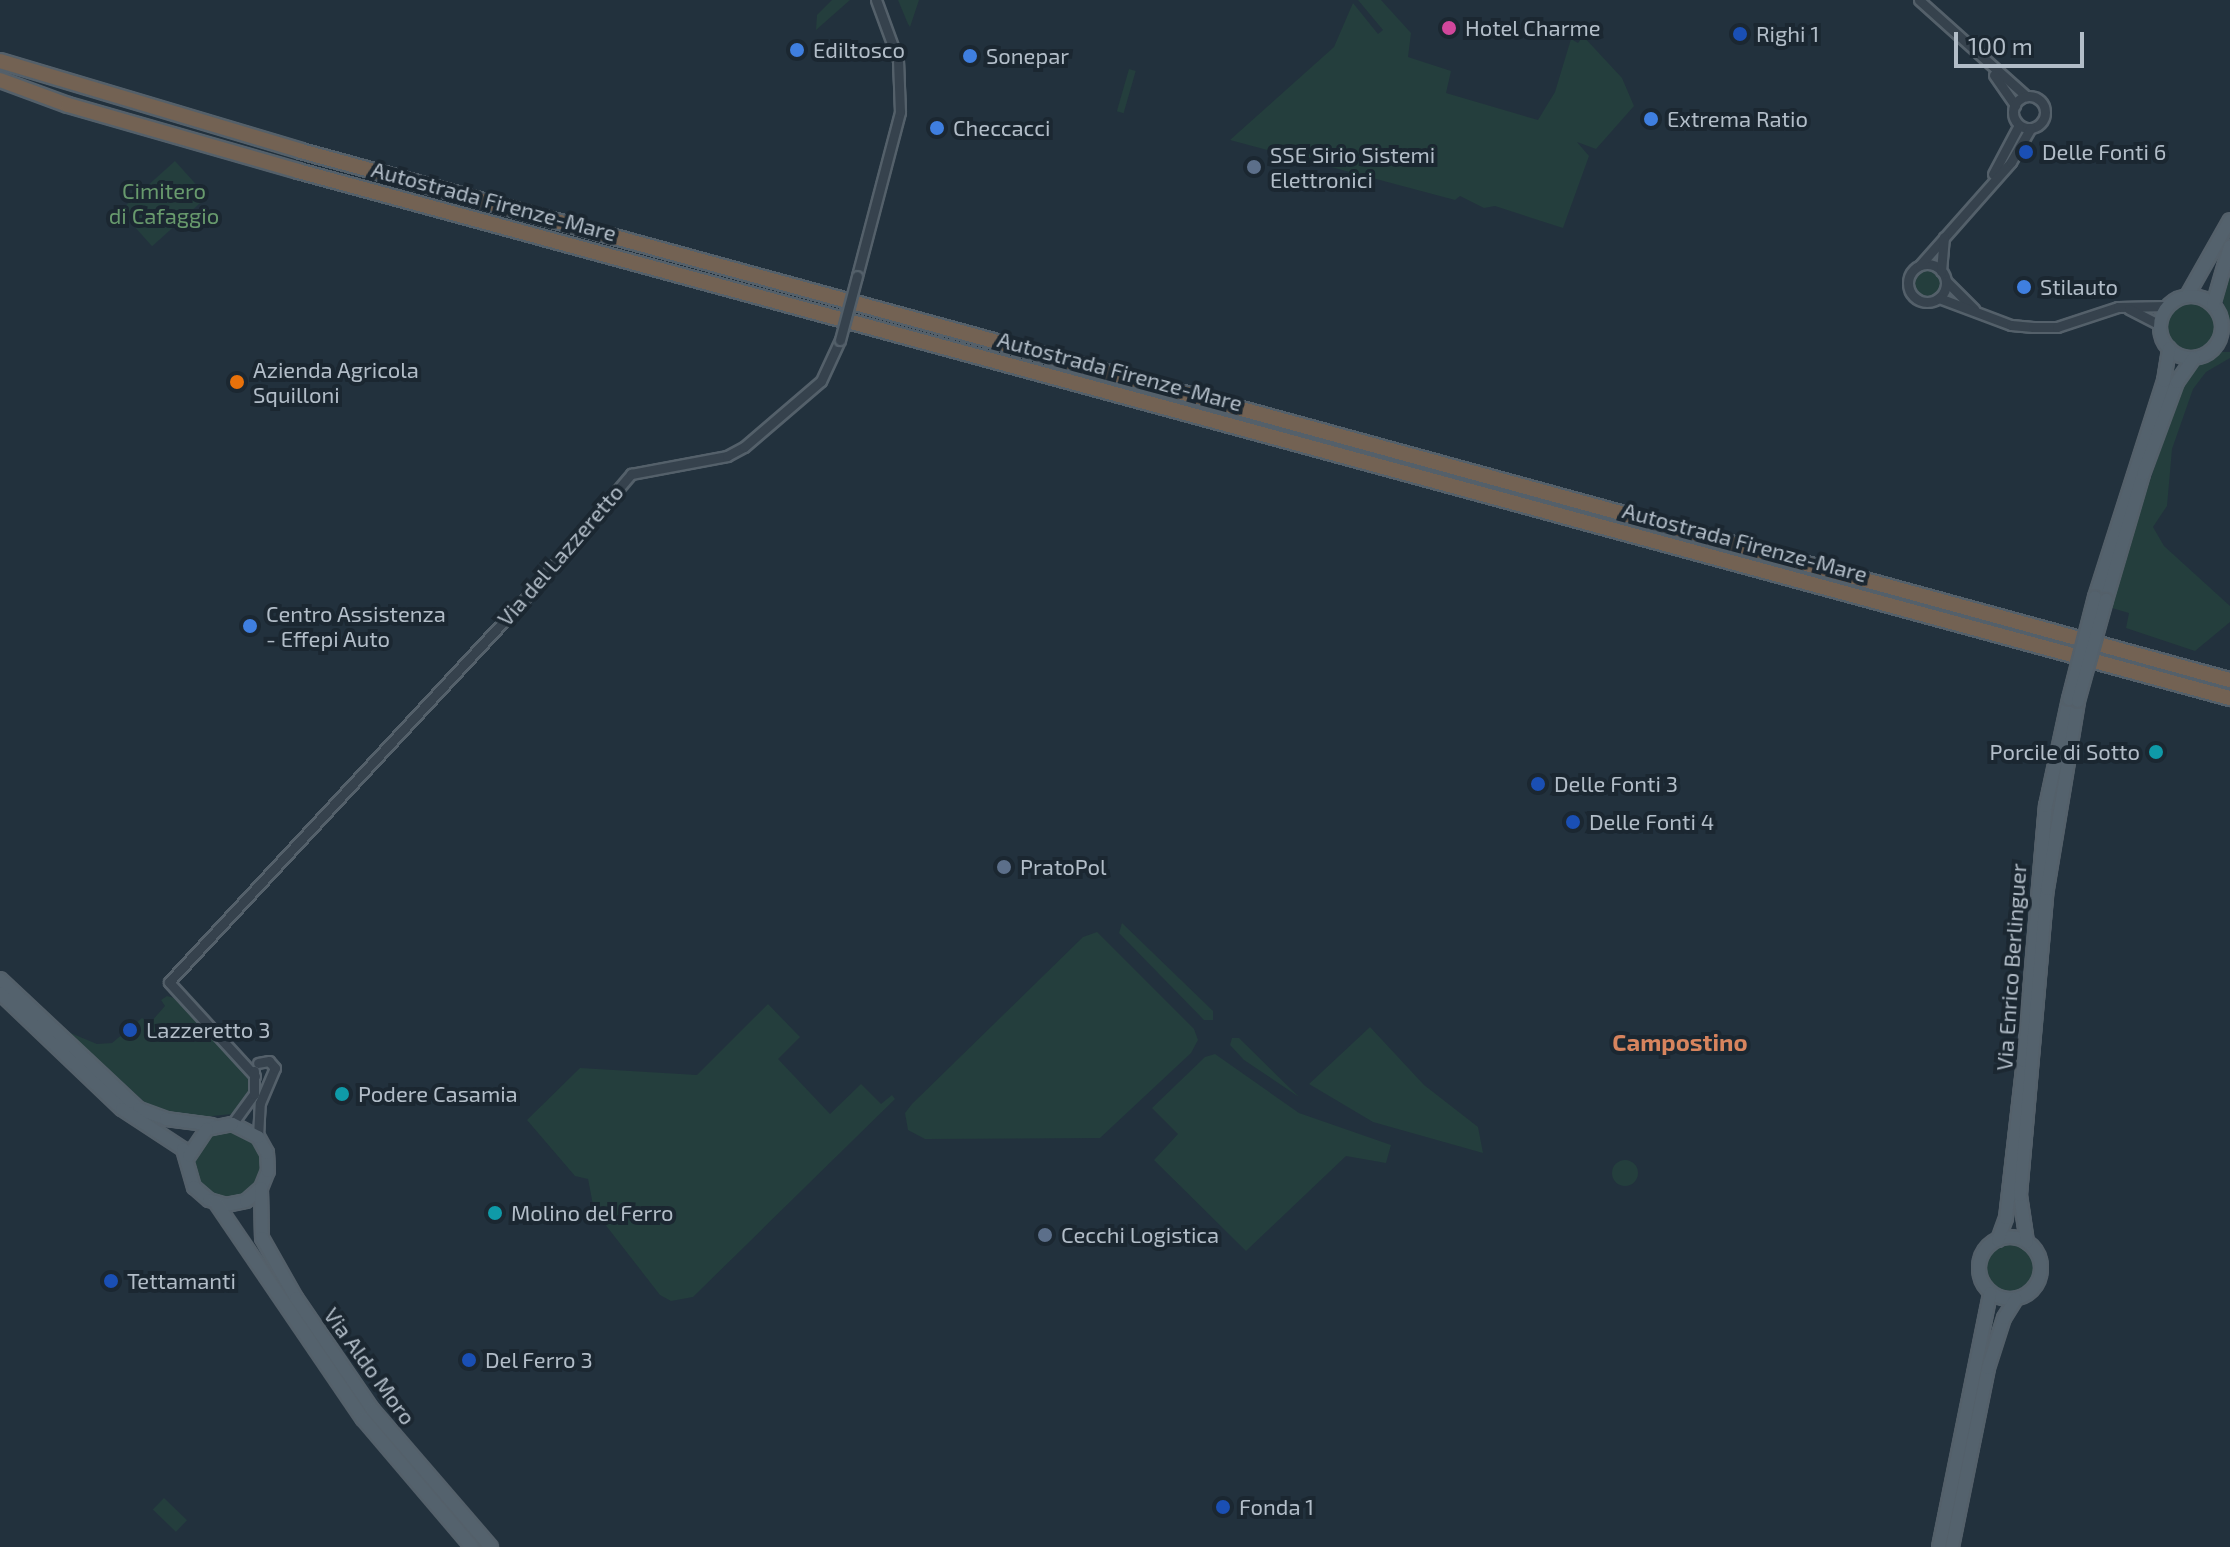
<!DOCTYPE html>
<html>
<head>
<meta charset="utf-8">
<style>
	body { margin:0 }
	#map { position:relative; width:2230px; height:1547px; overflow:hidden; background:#22313d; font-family:"Exo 2",sans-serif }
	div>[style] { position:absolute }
	.green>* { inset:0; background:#243e3d; transform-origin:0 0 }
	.round { border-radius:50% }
	.roads { filter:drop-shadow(2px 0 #54606a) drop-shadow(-2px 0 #54606a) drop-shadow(0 2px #54606a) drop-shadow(0 -2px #54606a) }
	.minor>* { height:9px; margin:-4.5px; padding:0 4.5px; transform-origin:4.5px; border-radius:4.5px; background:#36424d }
	.minor>.ring { margin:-4.5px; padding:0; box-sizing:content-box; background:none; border:9px solid #36424d; border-radius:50% }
	.major>* { height:12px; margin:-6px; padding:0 6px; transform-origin:6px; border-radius:6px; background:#54626d }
	.major>.ring { margin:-6px; padding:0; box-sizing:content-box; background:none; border:12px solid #54626d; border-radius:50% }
	.highway>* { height:14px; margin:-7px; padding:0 7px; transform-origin:7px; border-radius:7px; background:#736253 }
	.bridges { filter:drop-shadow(2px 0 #54606a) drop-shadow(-2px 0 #54606a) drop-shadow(0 2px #54606a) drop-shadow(0 -2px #54606a) }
	.minor-bridge>* { height:9px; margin:-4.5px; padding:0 4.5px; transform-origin:4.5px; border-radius:4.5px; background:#36424d }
	.major-bridge>* { height:12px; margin:-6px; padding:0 6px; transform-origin:6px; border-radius:6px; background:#54626d }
	.dots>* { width:22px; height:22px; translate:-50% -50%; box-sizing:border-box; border:4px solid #1b2731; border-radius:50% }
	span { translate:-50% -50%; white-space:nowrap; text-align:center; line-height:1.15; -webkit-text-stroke:8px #1b2731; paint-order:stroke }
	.poi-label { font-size:22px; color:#b2bdc8 }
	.left { translate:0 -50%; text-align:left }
	.right { translate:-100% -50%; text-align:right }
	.park-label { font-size:22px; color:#689a6d }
	.street-label { font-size:22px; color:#b2bdc8 }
	.neighbourhood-label { font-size:24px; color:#d7845e; font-weight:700 }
	.scale { position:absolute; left:1954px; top:32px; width:130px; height:36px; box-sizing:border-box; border:4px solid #b2bdc8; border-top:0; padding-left:10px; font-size:24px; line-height:28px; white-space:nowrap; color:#b2bdc8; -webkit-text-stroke:6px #1b2731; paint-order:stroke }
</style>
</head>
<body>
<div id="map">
	<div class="green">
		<i style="clip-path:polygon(832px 0,850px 0,816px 30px,817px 15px)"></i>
		<i style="clip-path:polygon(898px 0,919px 0,910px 27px,908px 24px)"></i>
		<i style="clip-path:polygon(1358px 0,1381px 0,1411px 33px,1408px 57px,1451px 71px,1446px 93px,1538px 120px,1555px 92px,1571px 39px,1578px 43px,1583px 36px,1622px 78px,1634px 106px,1596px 149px,1577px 142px,1589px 156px,1563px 228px,1495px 206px,1484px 208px,1460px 196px,1455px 200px,1230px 140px,1334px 47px,1353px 3px,1378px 34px,1383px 30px)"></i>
		<i style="left:1129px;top:69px;width:7px;height:44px;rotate:16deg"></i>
		<i style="left:175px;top:161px;width:48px;height:74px;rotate:48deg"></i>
		<i style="clip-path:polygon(2230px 259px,2230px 327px,2221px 294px)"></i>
		<i class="round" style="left:1915px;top:270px;width:26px;height:26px"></i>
		<i class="round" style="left:2167px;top:302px;width:48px;height:48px"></i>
		<i style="clip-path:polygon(2220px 352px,2230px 352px,2230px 358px,2206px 372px,2193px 389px,2172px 449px,2167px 506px,2153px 527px,2164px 546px,2230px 606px,2230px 622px,2195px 651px,2126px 628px,2129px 613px,2112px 608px,2109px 601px,2183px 384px,2194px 368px)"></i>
		<i style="clip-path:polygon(1122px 923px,1213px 1011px,1213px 1020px,1204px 1020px,1119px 933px)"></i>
		<i style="clip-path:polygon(1097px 932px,1194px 1029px,1198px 1040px,1191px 1053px,1100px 1138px,925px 1139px,908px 1130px,905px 1113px,912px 1104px,1083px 937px)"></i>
		<i style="clip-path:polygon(167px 996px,182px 1000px,249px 1072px,251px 1093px,232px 1114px,183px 1119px,153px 1110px,68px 1032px,97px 1044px,112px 1043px,142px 1018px,150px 1023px,165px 1006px,161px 1000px)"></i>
		<i style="clip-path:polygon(768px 1004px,800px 1037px,778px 1059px,830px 1114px,861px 1084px,881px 1104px,892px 1095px,895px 1099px,693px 1297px,671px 1301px,660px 1295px,594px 1210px,588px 1179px,575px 1176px,527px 1120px,580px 1068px,697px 1075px)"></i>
		<i style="clip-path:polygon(1370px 1027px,1424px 1085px,1478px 1127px,1483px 1153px,1373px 1122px,1309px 1084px)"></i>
		<i style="clip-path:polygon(1232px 1038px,1239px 1038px,1299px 1097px,1244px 1060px,1230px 1045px)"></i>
		<i style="clip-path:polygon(1215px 1054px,1299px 1113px,1391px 1145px,1386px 1163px,1346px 1156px,1246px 1251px,1154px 1160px,1178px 1134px,1152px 1108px,1205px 1057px)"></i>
		<i class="round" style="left:193px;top:1129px;width:70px;height:70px"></i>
		<i class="round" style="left:1612px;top:1160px;width:26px;height:26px"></i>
		<i class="round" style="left:1986px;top:1244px;width:48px;height:48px"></i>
		<i style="left:164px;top:1498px;width:32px;height:16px;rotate:44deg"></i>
	</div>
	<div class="roads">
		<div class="minor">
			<i style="left:1919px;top:0;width:144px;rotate:41.9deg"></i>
			<i style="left:1994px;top:75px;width:37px;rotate:55deg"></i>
			<i class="ring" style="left:2013px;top:96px;width:23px;height:23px"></i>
			<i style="left:1993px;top:174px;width:55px;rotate:-62deg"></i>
			<i class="ring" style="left:1908px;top:264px;width:29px;height:29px"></i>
			<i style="left:1920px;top:265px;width:137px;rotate:-48.5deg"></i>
			<i style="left:2011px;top:162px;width:39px;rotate:-60deg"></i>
			<i style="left:1941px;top:271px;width:34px;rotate:-85deg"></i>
			<i style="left:857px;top:276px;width:170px;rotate:-75.3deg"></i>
			<i style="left:900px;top:112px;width:52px;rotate:-92.2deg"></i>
			<i style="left:898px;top:60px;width:64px;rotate:-110.1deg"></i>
			<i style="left:1946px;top:281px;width:40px;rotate:45deg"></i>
			<i style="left:1939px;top:298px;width:77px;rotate:20.6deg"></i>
			<i style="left:2011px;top:325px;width:22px;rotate:5deg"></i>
			<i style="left:2033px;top:327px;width:24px"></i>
			<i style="left:2057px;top:327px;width:64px;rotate:-18.2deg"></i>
			<i style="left:2118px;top:307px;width:50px;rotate:-1.1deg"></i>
			<i style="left:2129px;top:309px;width:35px;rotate:27deg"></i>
			<i style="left:255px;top:1076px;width:127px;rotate:-132.5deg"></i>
			<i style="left:169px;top:982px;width:532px;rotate:-47.13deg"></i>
			<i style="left:531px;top:592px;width:155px;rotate:-49.7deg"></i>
			<i style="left:631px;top:474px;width:98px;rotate:-10.6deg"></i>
			<i style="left:727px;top:456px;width:19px;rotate:-28deg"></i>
			<i style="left:744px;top:447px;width:101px;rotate:-40.6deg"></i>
			<i style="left:821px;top:381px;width:45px;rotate:-65.1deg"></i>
			<i style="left:232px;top:1124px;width:37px;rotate:-54deg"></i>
			<i style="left:254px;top:1094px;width:23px;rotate:-90deg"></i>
			<i style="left:258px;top:1137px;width:34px;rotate:-87deg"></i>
			<i style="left:260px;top:1103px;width:38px;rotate:-67deg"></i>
			<i style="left:275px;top:1068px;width:9px;rotate:-131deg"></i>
			<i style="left:269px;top:1061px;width:11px;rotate:170deg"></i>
		</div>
		<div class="major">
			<i style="left:2187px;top:296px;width:87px;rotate:-60.5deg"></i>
			<i class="ring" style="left:2160px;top:296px;width:50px;height:50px"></i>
			<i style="left:2213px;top:305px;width:61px;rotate:-73.9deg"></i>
			<i style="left:2095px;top:597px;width:227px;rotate:-72.3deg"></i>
			<i style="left:2164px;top:381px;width:33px;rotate:-81deg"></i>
			<i style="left:2106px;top:600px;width:131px;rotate:-73.6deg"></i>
			<i style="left:2143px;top:474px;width:98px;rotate:-69.7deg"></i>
			<i style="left:2177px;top:382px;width:29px;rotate:-55deg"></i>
			<i style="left:0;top:979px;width:190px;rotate:43.1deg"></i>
			<i style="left:139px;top:1109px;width:29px;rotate:20deg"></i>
			<i style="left:166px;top:1119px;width:46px;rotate:7.4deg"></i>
			<i style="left:0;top:993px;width:168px;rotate:43.6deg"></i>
			<i style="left:122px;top:1109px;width:73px;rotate:33.3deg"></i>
			<i style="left:183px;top:1149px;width:40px;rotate:74deg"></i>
			<i style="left:194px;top:1187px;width:20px;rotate:41deg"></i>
			<i style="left:209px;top:1200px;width:18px;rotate:16deg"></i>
			<i style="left:226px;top:1205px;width:20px;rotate:-11deg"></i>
			<i style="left:246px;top:1201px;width:20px;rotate:-41deg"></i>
			<i style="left:261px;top:1188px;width:18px;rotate:-68deg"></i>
			<i style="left:268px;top:1171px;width:18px;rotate:-93deg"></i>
			<i style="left:267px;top:1153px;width:18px;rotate:-119deg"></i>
			<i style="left:258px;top:1137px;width:29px;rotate:-153deg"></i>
			<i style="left:232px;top:1124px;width:25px;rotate:169deg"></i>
			<i style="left:207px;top:1129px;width:32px;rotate:124deg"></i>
			<i style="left:261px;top:1188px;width:50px;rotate:88.9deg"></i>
			<i style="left:262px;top:1238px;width:69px;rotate:60.5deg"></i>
			<i style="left:296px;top:1298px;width:135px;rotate:55.6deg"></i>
			<i style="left:372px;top:1409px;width:182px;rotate:49.2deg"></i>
			<i style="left:216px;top:1203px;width:261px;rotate:55.8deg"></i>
			<i style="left:363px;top:1419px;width:168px;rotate:49.6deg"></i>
			<i class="ring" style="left:1979px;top:1237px;width:50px;height:50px"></i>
			<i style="left:1998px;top:1240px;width:23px;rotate:-70deg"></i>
			<i style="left:2006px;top:1218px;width:158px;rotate:-83.5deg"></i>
			<i style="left:2024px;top:1061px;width:256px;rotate:-85.1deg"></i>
			<i style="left:2046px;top:806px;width:109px;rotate:-77.9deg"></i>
			<i style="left:2027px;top:1242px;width:48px;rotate:-98.5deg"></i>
			<i style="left:2020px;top:1195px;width:307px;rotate:-85deg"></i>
			<i style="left:2047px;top:889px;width:191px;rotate:-80.6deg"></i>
			<i style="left:1939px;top:1547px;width:259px;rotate:-78.6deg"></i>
			<i style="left:1952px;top:1547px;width:183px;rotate:-78.6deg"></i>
			<i style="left:1988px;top:1368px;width:52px;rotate:-72.3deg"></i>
			<i style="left:2004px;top:1318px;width:22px;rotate:-58deg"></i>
		</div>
		<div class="highway">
			<i style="left:0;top:61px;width:314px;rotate:16.6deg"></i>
			<i style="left:301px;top:151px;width:2000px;rotate:15.34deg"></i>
			<i style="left:0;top:80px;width:72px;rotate:20.2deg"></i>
			<i style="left:68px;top:105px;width:239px;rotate:16deg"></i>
			<i style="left:298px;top:171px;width:2003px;rotate:15.26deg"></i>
		</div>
	</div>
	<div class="bridges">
		<div class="minor-bridge">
			<i style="left:840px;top:340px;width:66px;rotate:-75.1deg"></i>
		</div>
		<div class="major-bridge">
			<i style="left:2069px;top:699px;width:105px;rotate:-75.7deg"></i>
			<i style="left:2078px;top:701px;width:105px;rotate:-74.5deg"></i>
		</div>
	</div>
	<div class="dots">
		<i style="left:1449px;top:28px;background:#d1479c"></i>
		<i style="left:1740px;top:34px;background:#1a4fb4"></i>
		<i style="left:797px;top:50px;background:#3f7fe0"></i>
		<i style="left:970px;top:56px;background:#3f7fe0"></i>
		<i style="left:1651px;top:119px;background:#3f7fe0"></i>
		<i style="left:937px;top:128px;background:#3f7fe0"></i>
		<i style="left:2026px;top:152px;background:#1a4fb4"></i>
		<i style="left:1254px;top:167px;background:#5c6f8a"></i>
		<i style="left:2024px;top:287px;background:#3f7fe0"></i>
		<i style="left:237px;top:382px;background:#e8710a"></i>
		<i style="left:250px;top:626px;background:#3f7fe0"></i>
		<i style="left:2156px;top:752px;background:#0f9aa8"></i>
		<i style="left:1538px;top:784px;background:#1a4fb4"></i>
		<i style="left:1573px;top:822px;background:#1a4fb4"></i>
		<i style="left:1004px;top:867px;background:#5c6f8a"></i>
		<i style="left:130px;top:1030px;background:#1a4fb4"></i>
		<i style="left:342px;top:1094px;background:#0f9aa8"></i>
		<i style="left:495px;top:1213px;background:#0f9aa8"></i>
		<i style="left:1045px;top:1235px;background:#5c6f8a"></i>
		<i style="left:111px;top:1281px;background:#1a4fb4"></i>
		<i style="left:469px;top:1360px;background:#1a4fb4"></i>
		<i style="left:1223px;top:1507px;background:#1a4fb4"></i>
	</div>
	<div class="poi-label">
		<span class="left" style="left:1465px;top:28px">Hotel Charme</span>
		<span class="left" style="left:1756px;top:34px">Righi 1</span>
		<span class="left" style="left:813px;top:50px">Ediltosco</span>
		<span class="left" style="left:986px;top:56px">Sonepar</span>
		<span class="left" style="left:1667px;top:119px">Extrema Ratio</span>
		<span class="left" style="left:953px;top:128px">Checcacci</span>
		<span class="left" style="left:2042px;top:152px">Delle Fonti 6</span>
		<span class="left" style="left:1270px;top:167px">SSE Sirio Sistemi<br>Elettronici</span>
		<span class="left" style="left:2040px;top:287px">Stilauto</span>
		<span class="left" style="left:253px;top:382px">Azienda Agricola<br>Squilloni</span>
		<span class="left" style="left:266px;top:626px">Centro Assistenza<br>- Effepi Auto</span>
		<span class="right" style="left:2140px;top:752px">Porcile di Sotto</span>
		<span class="left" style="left:1554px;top:784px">Delle Fonti 3</span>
		<span class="left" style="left:1589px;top:822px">Delle Fonti 4</span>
		<span class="left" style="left:1020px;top:867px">PratoPol</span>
		<span class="left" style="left:146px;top:1030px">Lazzeretto 3</span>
		<span class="left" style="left:358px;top:1094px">Podere Casamia</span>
		<span class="left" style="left:511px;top:1213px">Molino del Ferro</span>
		<span class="left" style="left:1061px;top:1235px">Cecchi Logistica</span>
		<span class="left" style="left:127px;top:1281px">Tettamanti</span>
		<span class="left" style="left:485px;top:1360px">Del Ferro 3</span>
		<span class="left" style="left:1239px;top:1507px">Fonda 1</span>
	</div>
	<div class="park-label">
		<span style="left:164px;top:203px">Cimitero<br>di Cafaggio</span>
	</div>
	<div class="street-label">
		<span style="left:494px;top:201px;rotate:15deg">Autostrada Firenze-Mare</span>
		<span style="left:1120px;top:371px;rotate:15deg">Autostrada Firenze-Mare</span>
		<span style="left:1745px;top:542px;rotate:15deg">Autostrada Firenze-Mare</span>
		<span style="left:560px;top:555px;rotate:-49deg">Via del Lazzeretto</span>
		<span style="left:2011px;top:967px;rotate:-86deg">Via Enrico Berlinguer</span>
		<span style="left:370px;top:1366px;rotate:54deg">Via Aldo Moro</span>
	</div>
	<div class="neighbourhood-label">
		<span style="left:1680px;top:1042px">Campostino</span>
	</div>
	<div class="scale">100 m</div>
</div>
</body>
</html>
